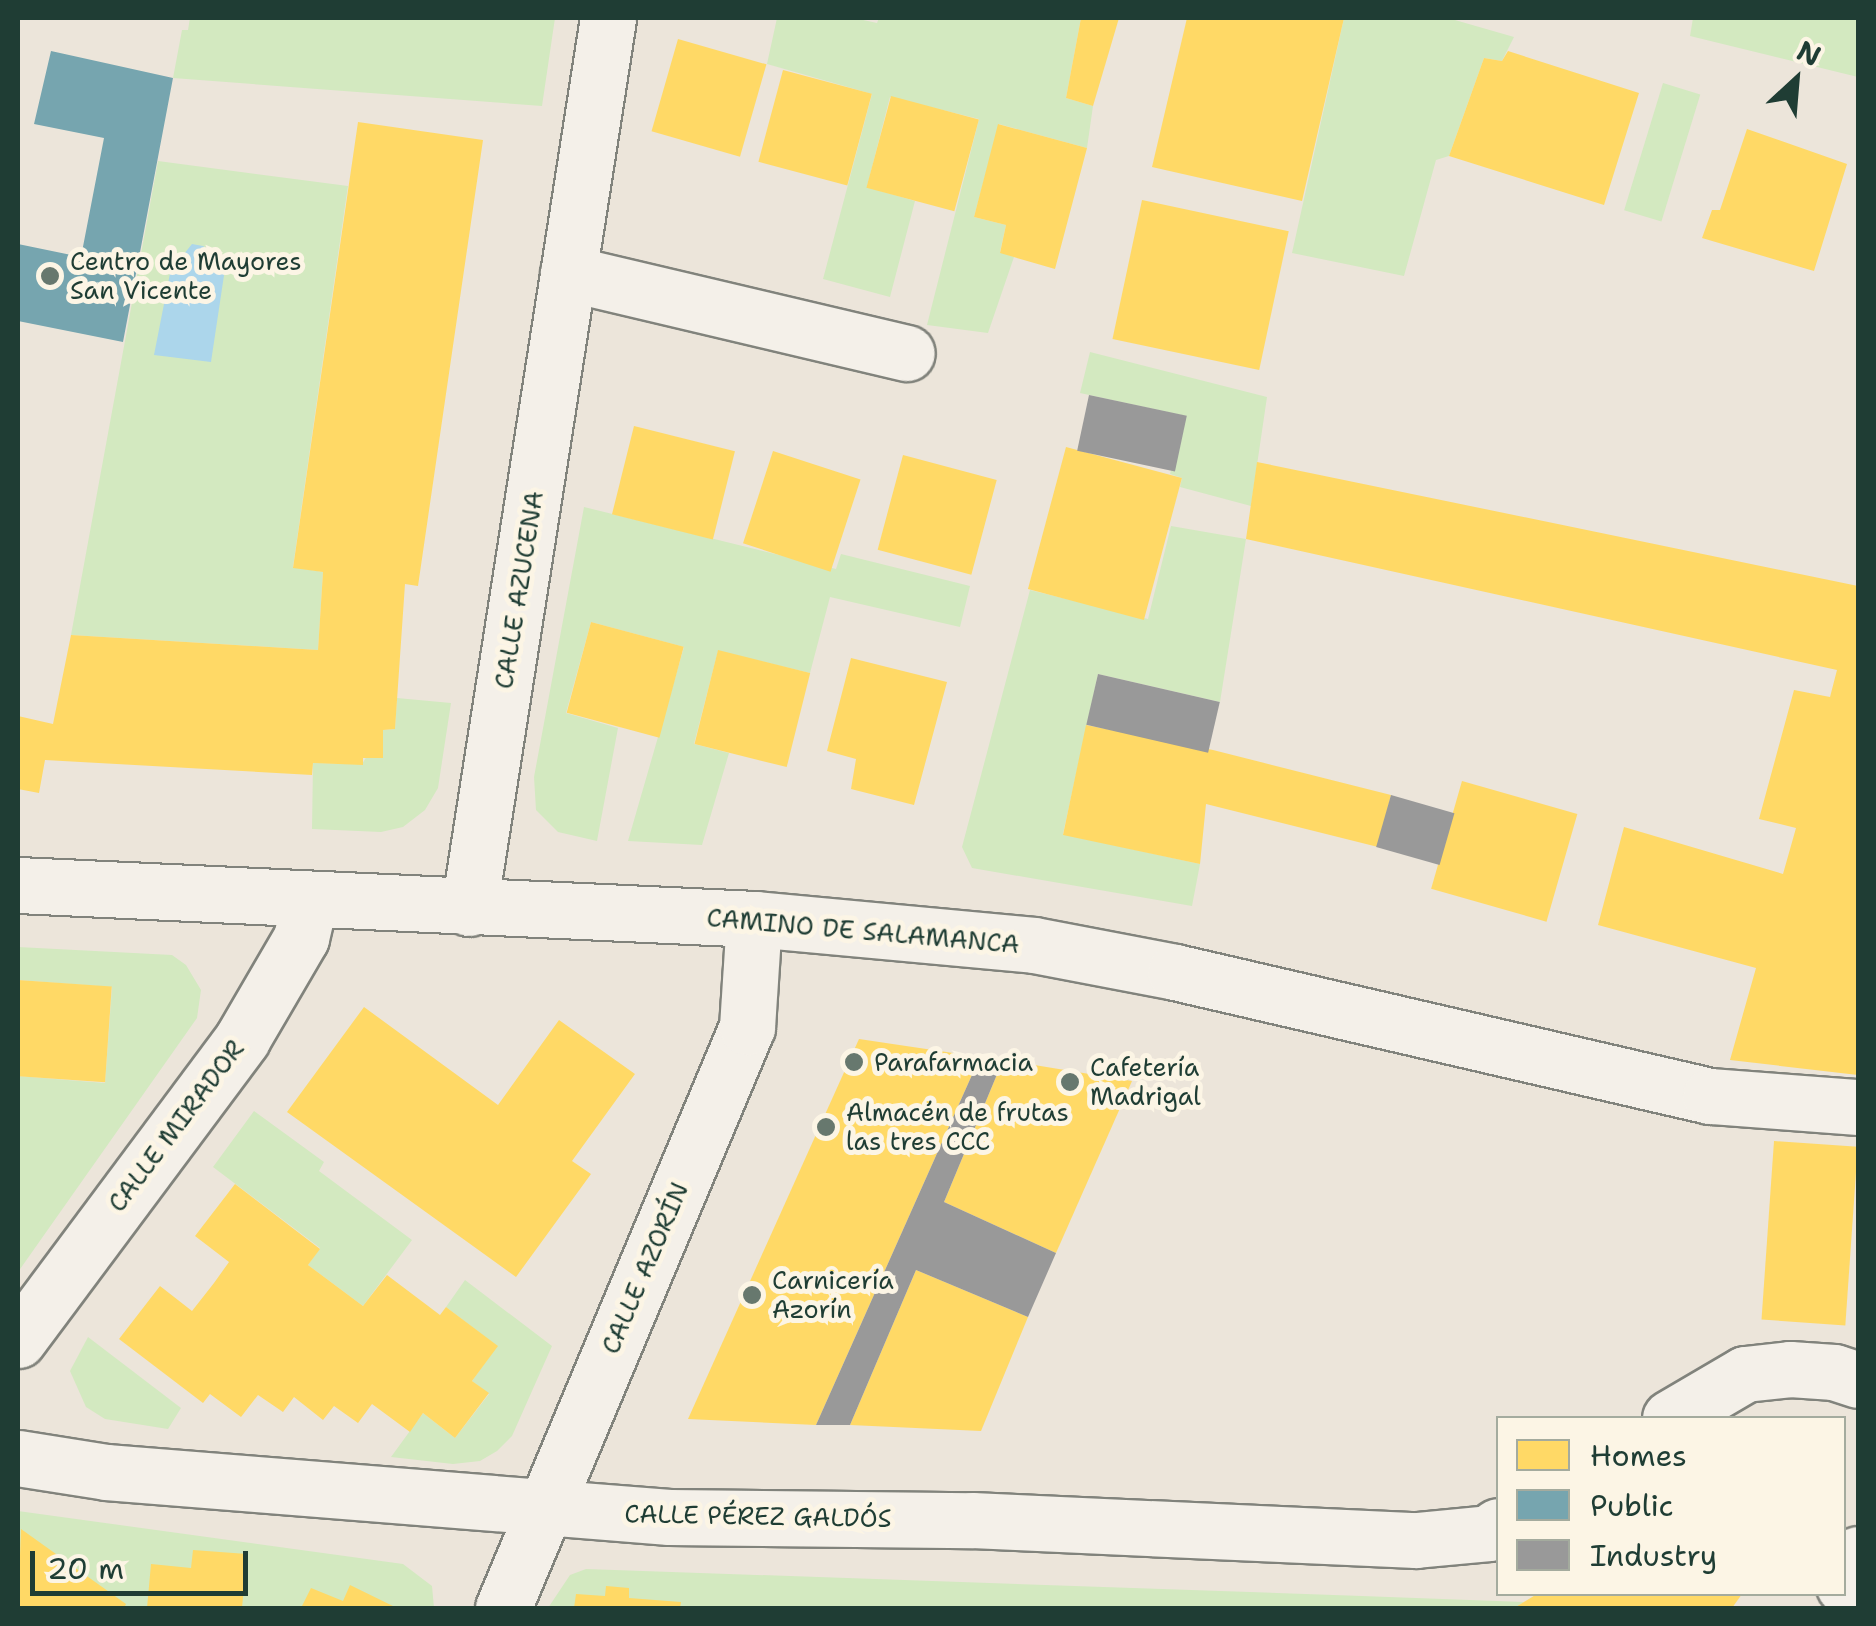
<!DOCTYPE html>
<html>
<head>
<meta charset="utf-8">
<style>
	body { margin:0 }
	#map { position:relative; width:1876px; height:1626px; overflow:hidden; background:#ece5da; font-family:"Shantell Sans",sans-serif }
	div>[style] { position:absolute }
	.green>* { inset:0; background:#d3e9c0; transform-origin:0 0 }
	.water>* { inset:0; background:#acd6eb }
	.homes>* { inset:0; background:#ffd966; transform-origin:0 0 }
	.public>* { inset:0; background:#76a5af }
	.industry>* { inset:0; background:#999; transform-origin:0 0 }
	.roads { filter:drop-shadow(2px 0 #81837c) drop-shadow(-2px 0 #81837c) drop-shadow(0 2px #81837c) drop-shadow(0 -2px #81837c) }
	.street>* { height:55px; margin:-27.5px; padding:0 27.5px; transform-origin:27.5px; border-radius:27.5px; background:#f4f0e9 }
	.secondary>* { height:55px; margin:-27.5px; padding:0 27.5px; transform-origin:27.5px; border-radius:27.5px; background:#f4f0e9 }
	.dots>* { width:28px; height:28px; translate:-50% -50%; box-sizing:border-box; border:5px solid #fcf5e5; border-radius:50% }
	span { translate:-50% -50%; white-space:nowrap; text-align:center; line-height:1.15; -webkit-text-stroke:10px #fcf5e5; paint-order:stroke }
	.poi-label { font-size:25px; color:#1f3d34 }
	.left { translate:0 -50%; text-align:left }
	.street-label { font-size:25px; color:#1f3d34 }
	.frame { position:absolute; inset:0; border:20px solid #1f3d34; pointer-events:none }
	.legend { position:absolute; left:1496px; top:1416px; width:350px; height:180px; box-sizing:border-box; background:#fcf5e5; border:2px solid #a4ab9e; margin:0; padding:12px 18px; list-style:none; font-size:30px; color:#1f3d34 }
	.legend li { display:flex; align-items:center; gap:20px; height:50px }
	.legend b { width:50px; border:2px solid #a4ab9e }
	.north { position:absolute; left:1746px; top:30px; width:100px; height:100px; -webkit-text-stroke:8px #fcf5e5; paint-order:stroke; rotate:26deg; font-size:28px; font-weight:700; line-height:40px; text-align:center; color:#1f3d34 }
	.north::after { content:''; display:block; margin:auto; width:35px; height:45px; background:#1f3d34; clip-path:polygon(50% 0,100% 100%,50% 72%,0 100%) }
	.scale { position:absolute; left:30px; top:1551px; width:218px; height:45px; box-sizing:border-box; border:5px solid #1f3d34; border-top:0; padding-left:12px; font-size:30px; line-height:35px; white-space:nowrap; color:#1f3d34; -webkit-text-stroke:8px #fcf5e5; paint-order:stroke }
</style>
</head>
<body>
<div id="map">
	<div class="green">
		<i style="clip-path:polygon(190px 18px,336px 19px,555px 18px,542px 106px,173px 78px,182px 30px,188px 30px)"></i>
		<i style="clip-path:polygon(777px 18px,854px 18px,877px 23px,879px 18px,1081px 18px,1066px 98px,1093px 106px,1087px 148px,999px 124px,974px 217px,1006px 225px,1000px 252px,1014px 257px,988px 333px,927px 325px,979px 119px,890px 97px,867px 187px,915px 201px,890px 297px,823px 279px,872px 94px,767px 64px)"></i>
		<i style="clip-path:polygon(1344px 18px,1448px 18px,1514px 37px,1502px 61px,1484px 58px,1449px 156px,1436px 160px,1404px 276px,1292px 253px)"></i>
		<i style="clip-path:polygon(1693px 18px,1858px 18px,1858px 77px,1690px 36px)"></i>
		<i style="left:1663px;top:83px;width:39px;height:133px;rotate:17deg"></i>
		<i style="clip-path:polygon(158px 161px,348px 186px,293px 567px,323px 572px,318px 650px,71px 635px)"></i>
		<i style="clip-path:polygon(1090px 352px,1267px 397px,1251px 506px,1180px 487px,1182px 478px,1170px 474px,1186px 416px,1080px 393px)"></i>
		<i style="clip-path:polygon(584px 507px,836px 569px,841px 554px,970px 586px,960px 627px,830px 597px,810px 673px,718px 651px,694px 744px,729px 753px,702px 845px,628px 841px,684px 647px,591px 622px,566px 713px,618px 728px,597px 841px,558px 832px,536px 810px,534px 777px)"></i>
		<i style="clip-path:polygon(1171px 526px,1246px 539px,1220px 702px,1098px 674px,1063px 834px,1200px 864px,1192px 906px,972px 868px,962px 847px,1030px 590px,1148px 619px)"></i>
		<i style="clip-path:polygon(397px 698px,451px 703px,438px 788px,425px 810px,403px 827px,381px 832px,312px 829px,313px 763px,362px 764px,383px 730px,395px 729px)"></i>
		<i style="clip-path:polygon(18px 947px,172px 955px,186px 965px,201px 990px,197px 1018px,18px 1272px,18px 1076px,105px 1083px,112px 987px,18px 980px)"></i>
		<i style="clip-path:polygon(254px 1111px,324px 1162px,319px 1171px,412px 1240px,363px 1306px,308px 1265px,320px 1248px,213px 1167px)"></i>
		<i style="clip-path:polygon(465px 1280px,552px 1346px,512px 1436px,497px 1451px,480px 1461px,453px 1464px,391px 1457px,423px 1413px,455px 1438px,489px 1394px,472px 1381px,497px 1346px,446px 1307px)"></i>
		<i style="clip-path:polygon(88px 1337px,181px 1408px,168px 1429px,105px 1419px,86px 1407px,70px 1371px)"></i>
		<i style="clip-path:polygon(18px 1511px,403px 1564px,432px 1586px,434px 1608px,18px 1608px)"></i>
		<i style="clip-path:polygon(586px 1569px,1362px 1596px,1524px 1602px,1514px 1608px,548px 1608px,570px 1575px)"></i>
	</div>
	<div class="water">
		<i style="clip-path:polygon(192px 244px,203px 246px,226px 262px,211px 362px,154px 355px,174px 253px,184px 254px)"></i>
	</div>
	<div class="homes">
		<i style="clip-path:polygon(1081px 18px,1119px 18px,1093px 106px,1066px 98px)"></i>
		<i style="clip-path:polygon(1187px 18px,1344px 18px,1302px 201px,1152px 167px)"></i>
		<i style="left:678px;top:39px;width:92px;height:96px;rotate:16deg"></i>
		<i style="clip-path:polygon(1508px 51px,1639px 93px,1604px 205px,1449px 156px,1484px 58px,1502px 61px)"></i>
		<i style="left:783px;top:70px;width:92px;height:95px;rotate:15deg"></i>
		<i style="left:891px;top:96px;width:91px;height:95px;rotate:15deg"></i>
		<i style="clip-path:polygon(358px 122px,483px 140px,418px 586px,405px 584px,395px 729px,383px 730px,383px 758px,363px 758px,363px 765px,313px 763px,312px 775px,45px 760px,39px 793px,18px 789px,18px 716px,53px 724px,71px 635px,318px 650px,323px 572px,293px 568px)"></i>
		<i style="clip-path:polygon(998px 124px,1087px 148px,1055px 269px,1000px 253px,1006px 225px,974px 217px)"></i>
		<i style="clip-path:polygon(1747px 129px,1847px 164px,1814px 271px,1702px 238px,1712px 210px,1720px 210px)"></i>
		<i style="left:1142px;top:200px;width:150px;height:142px;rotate:12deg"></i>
		<i style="left:634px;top:426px;width:104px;height:91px;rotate:14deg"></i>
		<i style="left:1066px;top:447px;width:120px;height:147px;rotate:15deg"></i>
		<i style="left:773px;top:451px;width:92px;height:97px;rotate:18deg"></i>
		<i style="left:903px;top:455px;width:97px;height:98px;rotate:15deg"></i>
		<i style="clip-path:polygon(1257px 462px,1858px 586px,1858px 1075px,1730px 1060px,1756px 968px,1598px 925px,1624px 827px,1783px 874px,1796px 828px,1759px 819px,1794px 690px,1830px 697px,1837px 670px,1246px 539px)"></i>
		<i style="left:591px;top:622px;width:96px;height:94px;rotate:15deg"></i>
		<i style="left:718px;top:650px;width:95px;height:97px;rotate:14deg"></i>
		<i style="clip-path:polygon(851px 658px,947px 682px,914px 805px,851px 789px,856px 759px,827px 751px)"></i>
		<i style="clip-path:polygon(1086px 725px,1213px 750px,1391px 795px,1378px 847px,1206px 804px,1200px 864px,1063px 835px)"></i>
		<i style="left:1462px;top:781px;width:120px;height:112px;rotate:16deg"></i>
		<i style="left:18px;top:980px;width:94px;height:96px;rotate:4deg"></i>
		<i style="clip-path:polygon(364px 1007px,498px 1105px,559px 1020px,635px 1074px,572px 1161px,591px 1174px,516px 1277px,287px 1112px)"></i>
		<i style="clip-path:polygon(859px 1039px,980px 1057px,816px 1425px,688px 1419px)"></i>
		<i style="clip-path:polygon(1003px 1060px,1132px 1081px,1056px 1253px,944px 1202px)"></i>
		<i style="left:1774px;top:1141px;width:84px;height:179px;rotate:4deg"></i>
		<i style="clip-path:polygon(235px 1184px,320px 1249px,308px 1265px,363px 1306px,387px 1275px,440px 1315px,446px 1307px,498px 1346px,472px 1381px,489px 1393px,455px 1438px,423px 1413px,410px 1432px,372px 1404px,358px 1423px,334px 1406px,323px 1420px,294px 1397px,283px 1412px,258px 1395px,241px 1417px,210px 1394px,203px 1403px,119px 1339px,160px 1286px,192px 1311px,214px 1283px,229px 1262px,195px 1236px)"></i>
		<i style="clip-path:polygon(916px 1270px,1028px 1317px,981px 1431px,850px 1425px)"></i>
		<i style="clip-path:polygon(21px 1529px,126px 1604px,124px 1608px,18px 1608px)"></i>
		<i style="clip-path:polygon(193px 1550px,247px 1554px,242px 1608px,147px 1608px,151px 1564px,191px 1568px)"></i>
		<i style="clip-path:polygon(350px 1585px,397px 1608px,301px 1608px,311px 1588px,343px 1601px)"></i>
		<i style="clip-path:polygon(606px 1586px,629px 1588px,629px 1598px,681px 1602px,680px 1608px,574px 1608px,576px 1594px,605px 1596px)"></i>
		<i style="clip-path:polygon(1537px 1594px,1742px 1594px,1732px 1608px,1514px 1608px)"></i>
	</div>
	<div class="public">
		<i style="clip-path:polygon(51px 51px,173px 78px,123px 342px,18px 321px,18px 244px,81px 257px,104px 138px,34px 124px)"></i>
	</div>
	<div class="industry">
		<i style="left:1089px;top:395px;width:100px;height:57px;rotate:12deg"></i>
		<i style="left:1098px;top:674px;width:125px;height:52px;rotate:13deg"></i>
		<i style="left:1391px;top:795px;width:66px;height:54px;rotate:16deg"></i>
		<i style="clip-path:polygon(980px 1057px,1003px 1060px,944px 1202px,1056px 1253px,1028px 1317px,916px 1270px,850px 1425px,816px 1425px)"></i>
	</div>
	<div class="roads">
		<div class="street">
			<i style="left:568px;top:273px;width:348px;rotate:13.3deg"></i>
			<i style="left:469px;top:908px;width:901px;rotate:-81.12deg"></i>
			<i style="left:18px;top:1340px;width:375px;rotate:-53.3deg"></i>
			<i style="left:242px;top:1039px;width:117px;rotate:-59.7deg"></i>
			<i style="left:301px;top:938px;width:39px;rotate:-77deg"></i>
			<i style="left:1670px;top:1418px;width:87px;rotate:-30.4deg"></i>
			<i style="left:1745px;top:1374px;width:45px;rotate:-6.3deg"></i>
			<i style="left:1790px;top:1369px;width:44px;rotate:3.9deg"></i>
			<i style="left:1834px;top:1372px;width:25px;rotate:18deg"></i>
			<i style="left:18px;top:1458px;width:89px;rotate:9deg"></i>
			<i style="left:106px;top:1472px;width:565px;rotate:4.57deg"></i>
			<i style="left:669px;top:1517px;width:303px;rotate:0.6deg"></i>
			<i style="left:972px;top:1520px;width:444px;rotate:2.6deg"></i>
			<i style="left:1416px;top:1540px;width:73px;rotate:-5.5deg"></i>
			<i style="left:1489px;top:1533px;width:11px;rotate:-38deg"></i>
			<i style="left:503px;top:1608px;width:630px;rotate:-67.22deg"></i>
			<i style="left:747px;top:1027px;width:108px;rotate:-86.3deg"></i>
		</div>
		<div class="secondary">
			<i style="left:18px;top:885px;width:737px;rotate:2.64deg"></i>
			<i style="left:754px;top:919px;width:281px;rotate:5.3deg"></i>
			<i style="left:1034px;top:945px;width:144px;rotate:10.8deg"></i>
			<i style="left:1175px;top:972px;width:549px;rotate:13.05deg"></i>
			<i style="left:1710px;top:1096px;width:148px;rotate:4.3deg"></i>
			<i style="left:1844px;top:1586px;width:35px;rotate:-66deg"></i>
		</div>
	</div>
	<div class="dots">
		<i style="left:50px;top:276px;background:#67786e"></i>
		<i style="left:854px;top:1062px;background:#67786e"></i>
		<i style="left:1070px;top:1082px;background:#67786e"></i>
		<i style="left:826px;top:1127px;background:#67786e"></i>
		<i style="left:752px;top:1295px;background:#67786e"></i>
	</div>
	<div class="poi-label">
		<span class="left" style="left:70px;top:276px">Centro de Mayores<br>San Vicente</span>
		<span class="left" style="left:874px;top:1062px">Parafarmacia</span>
		<span class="left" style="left:1090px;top:1082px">Cafetería<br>Madrigal</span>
		<span class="left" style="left:846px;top:1127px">Almacén de frutas<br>las tres CCC</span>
		<span class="left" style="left:772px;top:1295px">Carnicería<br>Azorín</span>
	</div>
	<div class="street-label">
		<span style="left:519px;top:590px;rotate:-81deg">CALLE AZUCENA</span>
		<span style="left:863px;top:931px;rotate:5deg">CAMINO DE SALAMANCA</span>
		<span style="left:176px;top:1126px;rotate:-53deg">CALLE MIRADOR</span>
		<span style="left:645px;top:1268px;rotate:-67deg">CALLE AZORÍN</span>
		<span style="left:758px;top:1516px;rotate:1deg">CALLE PÉREZ GALDÓS</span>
	</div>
	<div class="frame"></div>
	<ul class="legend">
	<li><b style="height:28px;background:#ffd966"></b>Homes</li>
	<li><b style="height:28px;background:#76a5af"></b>Public</li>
	<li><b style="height:28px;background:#999"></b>Industry</li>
	</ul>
	<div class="north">N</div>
	<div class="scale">20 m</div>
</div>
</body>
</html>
